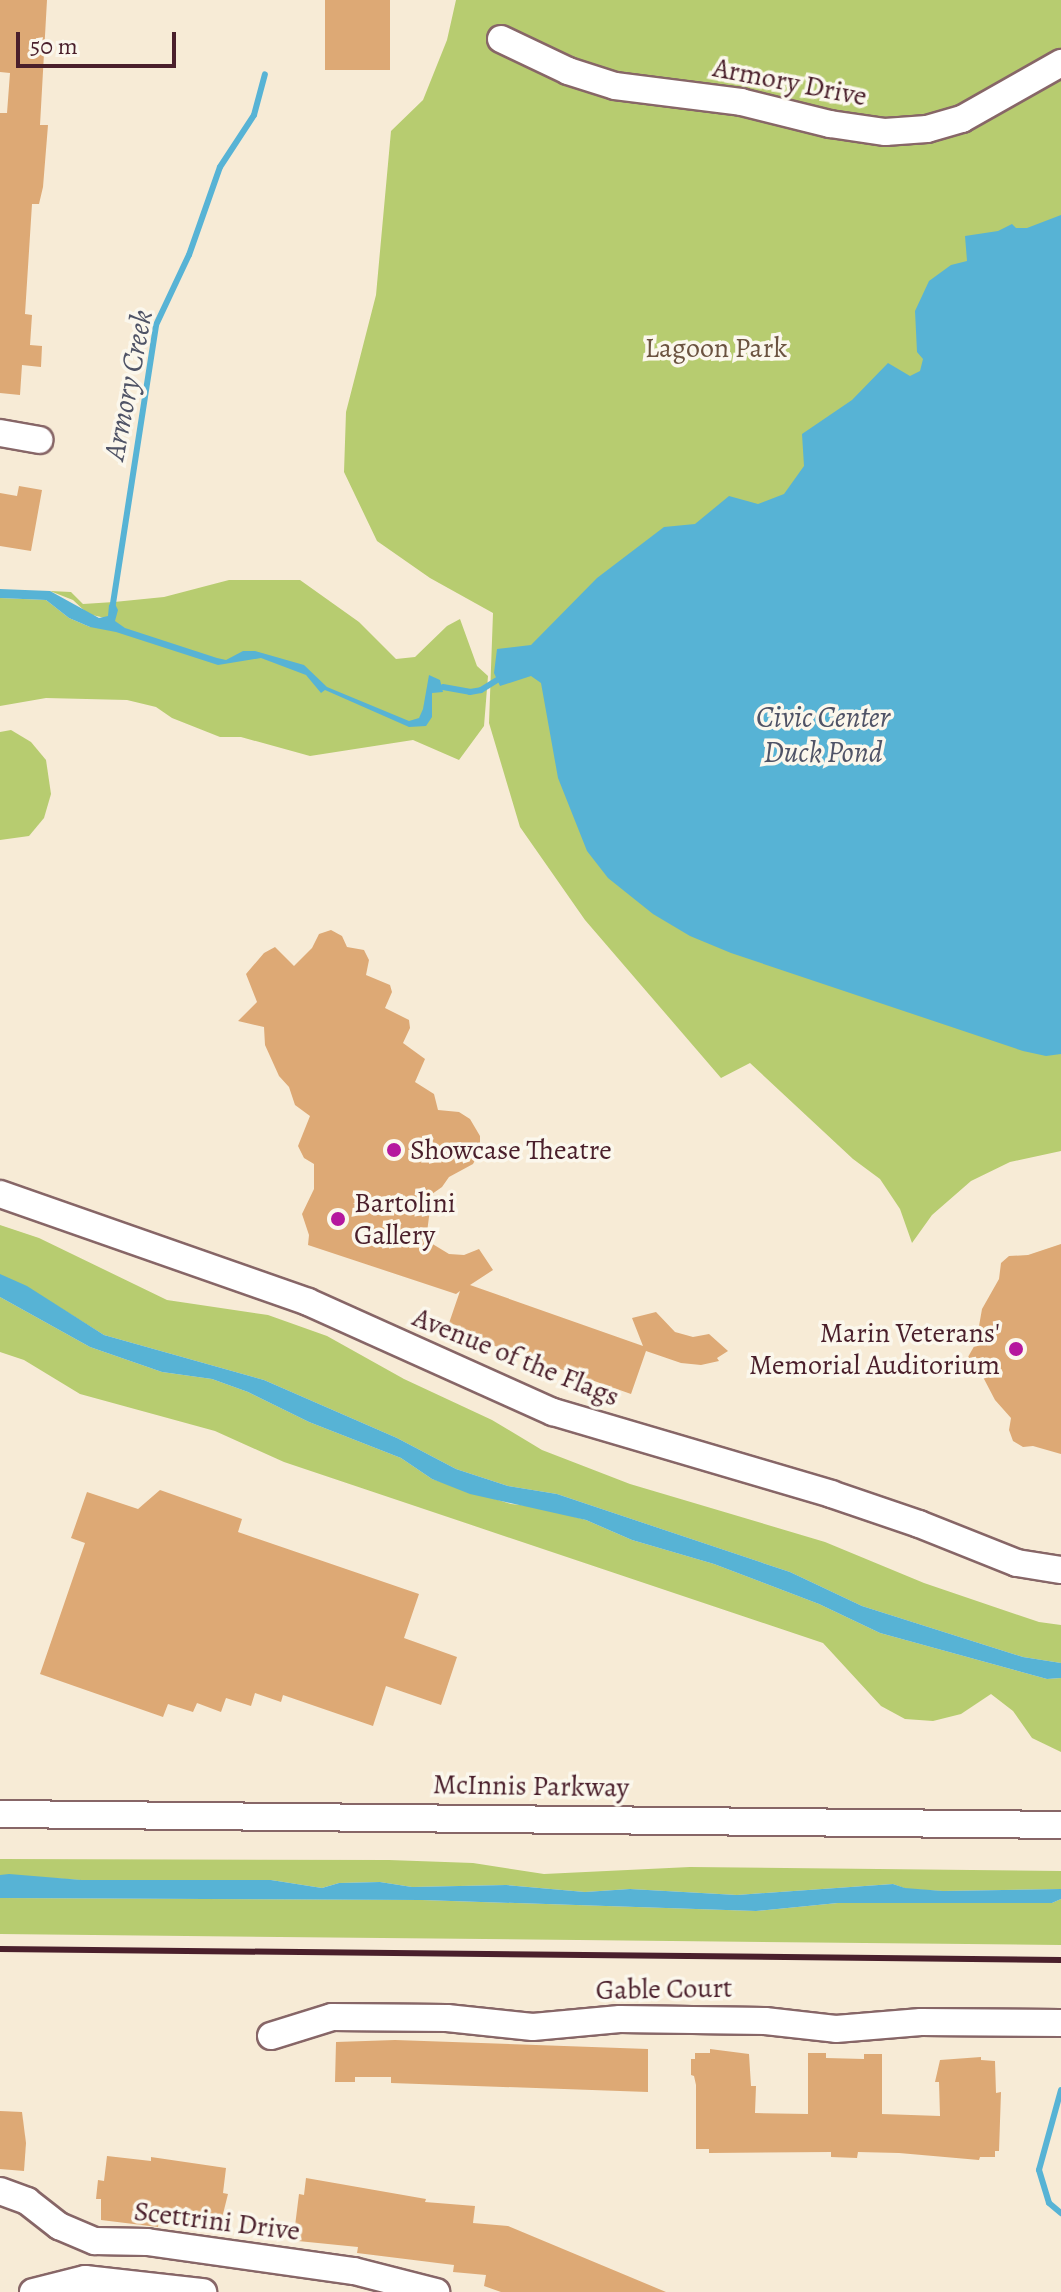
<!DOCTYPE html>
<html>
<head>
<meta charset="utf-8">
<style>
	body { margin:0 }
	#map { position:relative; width:1061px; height:2292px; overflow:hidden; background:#f7ebd6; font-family:Alegreya,serif }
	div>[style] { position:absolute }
	.green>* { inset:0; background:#b7cc70 }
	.water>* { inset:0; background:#57b3d5 }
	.stream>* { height:6px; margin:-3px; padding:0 3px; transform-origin:3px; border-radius:3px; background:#57b3d5 }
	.building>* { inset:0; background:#dda975; transform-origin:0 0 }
	.roads { filter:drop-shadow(2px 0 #876667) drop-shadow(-2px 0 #876667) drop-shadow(0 2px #876667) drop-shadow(0 -2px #876667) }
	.street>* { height:26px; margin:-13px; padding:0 13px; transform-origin:13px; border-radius:13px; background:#fff }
	.rail>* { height:6px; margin:-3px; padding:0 3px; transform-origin:3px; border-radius:3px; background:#4a1f2b }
	.dots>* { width:22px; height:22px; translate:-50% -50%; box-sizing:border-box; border:4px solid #fbf7ec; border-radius:50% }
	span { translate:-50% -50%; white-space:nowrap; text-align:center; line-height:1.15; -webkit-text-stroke:7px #fbf7ec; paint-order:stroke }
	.street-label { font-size:28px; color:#4a1f2b }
	.park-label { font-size:28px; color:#6b5340 }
	.poi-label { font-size:28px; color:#4a1f2b }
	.left { translate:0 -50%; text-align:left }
	.right { translate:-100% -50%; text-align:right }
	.water-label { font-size:30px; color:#4f5366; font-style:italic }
	.scale { position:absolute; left:16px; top:32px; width:160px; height:36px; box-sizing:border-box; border:4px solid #4a1f2b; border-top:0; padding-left:10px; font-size:24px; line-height:28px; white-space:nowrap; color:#4a1f2b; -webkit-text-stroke:6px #fbf7ec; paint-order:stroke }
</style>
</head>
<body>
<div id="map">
	<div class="green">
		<i style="clip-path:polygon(456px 0,1061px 0,1061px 1151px,1010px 1162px,971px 1181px,932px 1215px,912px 1243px,900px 1209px,880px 1179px,853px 1159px,750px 1063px,721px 1078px,585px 920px,520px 827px,489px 723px,493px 613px,430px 578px,377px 541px,344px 472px,346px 412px,376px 295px,391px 131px,423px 100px,447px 40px)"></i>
		<i style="clip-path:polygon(229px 580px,300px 580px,359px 622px,396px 659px,415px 657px,447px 626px,460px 619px,477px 666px,488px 676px,484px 726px,459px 760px,413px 740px,310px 756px,241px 737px,220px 737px,172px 718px,156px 707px,127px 700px,46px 698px,0 706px,0 598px,46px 600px,69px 618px,90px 627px,105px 618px,88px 614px,73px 600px,50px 591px,71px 592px,83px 604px,114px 602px,164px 597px)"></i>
		<i style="clip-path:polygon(11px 730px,31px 742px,46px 760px,51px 794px,44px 818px,29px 836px,0 840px,0 732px)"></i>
		<i style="clip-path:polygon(0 1225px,39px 1238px,167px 1300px,268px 1315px,327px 1336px,404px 1379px,492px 1420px,542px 1450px,630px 1484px,825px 1542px,924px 1583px,1039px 1622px,1061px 1625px,1061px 1663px,1023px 1657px,862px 1606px,790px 1572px,557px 1494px,508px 1486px,456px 1469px,397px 1438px,264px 1380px,104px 1335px,30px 1289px,0 1275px)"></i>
		<i style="clip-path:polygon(0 1297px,90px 1347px,162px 1372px,212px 1379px,248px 1392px,309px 1422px,401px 1458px,432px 1479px,511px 1504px,539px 1507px,586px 1520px,632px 1540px,714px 1564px,819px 1604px,880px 1633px,1047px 1679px,1061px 1678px,1061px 1752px,1032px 1738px,1013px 1711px,991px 1694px,961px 1714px,933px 1721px,905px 1719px,881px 1706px,823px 1643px,284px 1462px,215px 1431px,80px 1394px,24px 1360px,0 1352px)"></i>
		<i style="clip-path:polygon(0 1859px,389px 1860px,473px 1863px,544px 1874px,690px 1867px,1061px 1871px,1061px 1889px,943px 1891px,907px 1889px,893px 1884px,737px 1895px,630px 1889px,585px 1892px,506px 1885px,412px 1887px,380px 1882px,339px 1883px,322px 1888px,271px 1880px,81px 1880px,0 1875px)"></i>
		<i style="clip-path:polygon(0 1898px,422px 1900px,756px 1911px,838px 1903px,1052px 1903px,1061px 1899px,1061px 1945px,0 1934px)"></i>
	</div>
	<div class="water">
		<i style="clip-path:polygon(1061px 215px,1061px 1054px,1046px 1056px,1023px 1051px,731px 953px,690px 936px,653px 914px,608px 878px,587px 851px,558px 778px,541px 683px,531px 676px,500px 686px,494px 673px,497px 649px,531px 645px,597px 578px,664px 527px,695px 524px,729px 496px,758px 504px,784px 494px,804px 466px,802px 434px,852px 400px,888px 363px,910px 376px,920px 371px,923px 359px,917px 352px,915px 311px,929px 281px,951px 265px,967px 261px,965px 236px,998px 231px,1012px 224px,1016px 228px,1027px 228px)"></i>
		<i style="clip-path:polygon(0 589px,50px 591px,99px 618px,108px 616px,109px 605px,114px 602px,118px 610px,115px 621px,125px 628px,217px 658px,226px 660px,243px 651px,255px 651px,304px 665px,327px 687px,409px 721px,419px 718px,423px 709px,429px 675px,440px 680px,443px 692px,432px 693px,432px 717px,426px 726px,409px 727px,325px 690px,321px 693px,306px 675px,261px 658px,218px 665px,116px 632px,90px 627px,69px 618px,46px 600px,0 598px)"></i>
		<i style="clip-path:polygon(0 1274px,27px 1286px,104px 1335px,264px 1380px,397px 1438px,456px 1469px,508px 1486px,557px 1494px,790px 1572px,862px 1606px,1023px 1657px,1061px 1663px,1061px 1678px,1047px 1679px,880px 1633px,819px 1604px,714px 1564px,632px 1540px,586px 1520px,470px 1494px,432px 1479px,401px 1458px,309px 1422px,248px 1392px,212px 1379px,162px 1372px,90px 1347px,0 1297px)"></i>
		<i style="clip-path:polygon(9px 1874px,82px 1880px,271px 1880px,322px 1888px,339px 1883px,380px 1882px,412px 1887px,506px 1885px,585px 1892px,630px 1889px,737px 1895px,893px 1884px,905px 1888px,943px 1891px,1061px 1889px,1061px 1899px,1052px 1903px,838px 1903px,756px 1911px,422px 1900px,0 1898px,0 1875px)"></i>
	</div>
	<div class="stream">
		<i style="left:112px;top:610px;width:288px;rotate:-81.2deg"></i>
		<i style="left:156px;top:325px;width:77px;rotate:-64.8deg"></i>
		<i style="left:189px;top:255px;width:93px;rotate:-70.6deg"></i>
		<i style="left:220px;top:167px;width:62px;rotate:-56.8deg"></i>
		<i style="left:254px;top:115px;width:42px;rotate:-75deg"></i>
		<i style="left:443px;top:687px;width:27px;rotate:10deg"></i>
		<i style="left:470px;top:692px;width:11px;rotate:-10deg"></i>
		<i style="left:481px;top:690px;width:19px;rotate:-32deg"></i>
		<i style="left:1061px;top:2090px;width:83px;rotate:105.4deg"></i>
		<i style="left:1039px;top:2170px;width:34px;rotate:73deg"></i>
		<i style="left:1049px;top:2203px;width:16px;rotate:40deg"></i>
	</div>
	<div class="building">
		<i style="clip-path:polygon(0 0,47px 0,40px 125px,48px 125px,43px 187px,39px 204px,32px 204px,25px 314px,32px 315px,30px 345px,42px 346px,41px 367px,22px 365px,20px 395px,0 393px,0 113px,7px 113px,10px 73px,0 72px)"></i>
		<i style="left:325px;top:0;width:65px;height:70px"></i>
		<i style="clip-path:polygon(19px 486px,42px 490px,31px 551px,0 546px,0 493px,17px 496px)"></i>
		<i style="clip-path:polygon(331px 930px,342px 936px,347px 947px,364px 950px,369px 960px,366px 975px,390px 985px,392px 992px,385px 1008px,409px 1020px,410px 1028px,403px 1043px,425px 1059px,415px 1082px,434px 1094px,438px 1110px,459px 1112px,470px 1119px,480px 1136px,480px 1150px,473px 1164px,449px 1177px,442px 1187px,432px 1194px,426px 1240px,449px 1254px,464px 1255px,479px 1249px,493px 1270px,470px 1285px,643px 1346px,632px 1318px,656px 1312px,675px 1332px,693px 1337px,709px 1334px,728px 1351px,717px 1358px,719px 1361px,701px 1365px,681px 1363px,646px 1351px,631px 1394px,447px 1329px,460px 1291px,456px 1294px,308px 1245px,309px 1235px,302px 1214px,314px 1189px,314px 1164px,304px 1158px,298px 1146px,310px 1116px,295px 1105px,289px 1087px,279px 1076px,265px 1045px,264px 1027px,238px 1021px,257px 1002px,246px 974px,264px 953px,275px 947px,294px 966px,312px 948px,319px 934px)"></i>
		<i style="clip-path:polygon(1061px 1244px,1061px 1454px,1033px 1446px,1023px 1447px,1013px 1441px,1009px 1430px,1011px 1418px,995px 1400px,983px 1377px,970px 1368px,968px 1357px,976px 1343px,982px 1309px,999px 1279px,1001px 1263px,1009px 1256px,1028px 1255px)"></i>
		<i style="clip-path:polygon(160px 1490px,242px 1519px,238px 1532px,419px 1594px,404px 1638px,457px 1657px,441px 1705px,386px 1686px,373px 1726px,283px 1695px,281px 1702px,255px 1693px,251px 1706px,226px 1698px,221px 1712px,197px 1703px,193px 1712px,168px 1704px,163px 1717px,40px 1674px,85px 1543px,71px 1538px,87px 1492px,138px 1509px)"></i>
		<i style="clip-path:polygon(395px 2040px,648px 2049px,648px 2092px,391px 2083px,391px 2077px,355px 2077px,355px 2082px,335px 2082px,336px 2042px)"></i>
		<i style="clip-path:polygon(710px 2049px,749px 2054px,751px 2086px,756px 2086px,755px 2113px,808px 2114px,808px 2053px,826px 2053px,826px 2058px,864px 2059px,864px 2054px,882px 2054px,882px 2114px,940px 2116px,939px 2082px,935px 2082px,940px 2060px,981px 2057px,981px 2060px,995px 2061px,996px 2093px,1001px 2092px,999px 2151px,995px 2151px,995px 2157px,980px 2157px,979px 2160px,899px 2153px,858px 2152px,857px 2158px,831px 2157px,831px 2152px,709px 2153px,709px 2149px,696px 2149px,696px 2085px,694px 2076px,691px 2075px,691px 2059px,695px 2059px,695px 2053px,710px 2053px)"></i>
		<i style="clip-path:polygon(0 2111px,22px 2112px,26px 2143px,24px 2171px,0 2169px)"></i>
		<i style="clip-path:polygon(107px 2156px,151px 2161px,151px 2157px,226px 2168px,223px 2193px,228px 2194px,220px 2226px,159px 2219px,158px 2227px,101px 2220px,101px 2199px,96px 2199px,98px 2180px,104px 2181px)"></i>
		<i style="clip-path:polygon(306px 2178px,426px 2199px,425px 2202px,475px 2206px,473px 2223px,508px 2226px,666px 2292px,501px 2292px,484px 2286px,486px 2275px,453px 2272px,454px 2265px,357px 2253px,358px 2247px,298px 2241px,298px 2235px,294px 2234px,299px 2194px,304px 2195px)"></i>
	</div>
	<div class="roads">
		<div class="street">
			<i style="left:501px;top:39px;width:74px;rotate:25.5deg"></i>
			<i style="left:568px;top:71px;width:49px;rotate:17.7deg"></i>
			<i style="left:615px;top:86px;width:127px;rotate:7.2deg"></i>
			<i style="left:741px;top:102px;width:92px;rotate:13.9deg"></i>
			<i style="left:830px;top:124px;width:56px;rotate:8.3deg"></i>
			<i style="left:885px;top:132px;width:42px;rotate:-4.1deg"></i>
			<i style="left:927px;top:129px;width:36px;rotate:-16deg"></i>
			<i style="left:962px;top:119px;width:114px;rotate:-29.5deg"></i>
			<i style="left:0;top:433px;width:40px;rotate:10deg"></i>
			<i style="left:0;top:1194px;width:326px;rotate:19.3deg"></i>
			<i style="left:308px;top:1302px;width:269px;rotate:24.2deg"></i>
			<i style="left:553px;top:1412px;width:290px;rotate:16.4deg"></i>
			<i style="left:831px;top:1494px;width:93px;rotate:18.8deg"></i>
			<i style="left:919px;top:1524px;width:105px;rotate:21.7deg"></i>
			<i style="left:1017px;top:1563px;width:45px;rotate:9deg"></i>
			<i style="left:0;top:1814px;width:1061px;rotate:0.59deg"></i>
			<i style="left:271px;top:2036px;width:64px;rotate:-17.3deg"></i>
			<i style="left:332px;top:2017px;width:115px;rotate:0.5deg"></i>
			<i style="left:447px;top:2018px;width:86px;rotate:6deg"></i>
			<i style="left:533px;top:2027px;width:87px;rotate:-5.3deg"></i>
			<i style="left:620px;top:2019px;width:145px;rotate:0.8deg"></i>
			<i style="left:765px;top:2021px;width:71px;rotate:6.4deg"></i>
			<i style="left:836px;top:2029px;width:85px;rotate:-4.7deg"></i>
			<i style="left:921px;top:2022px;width:140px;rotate:0.4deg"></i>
			<i style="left:0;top:2191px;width:29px;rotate:20deg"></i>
			<i style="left:27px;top:2201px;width:41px;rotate:38deg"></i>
			<i style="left:59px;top:2226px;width:39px;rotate:23deg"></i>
			<i style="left:95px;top:2241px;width:52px;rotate:1.1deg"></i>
			<i style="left:147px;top:2242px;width:209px;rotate:8deg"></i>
			<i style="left:354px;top:2271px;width:85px;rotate:14.4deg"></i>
			<i style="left:33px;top:2292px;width:54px;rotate:-14deg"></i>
			<i style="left:85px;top:2279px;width:119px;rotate:6.3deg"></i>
		</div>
	</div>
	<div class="rail">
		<i style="left:0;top:1949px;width:1061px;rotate:0.59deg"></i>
	</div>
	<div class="dots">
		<i style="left:394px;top:1150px;background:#b5179e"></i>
		<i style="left:338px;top:1219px;background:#b5179e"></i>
		<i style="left:1016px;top:1349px;background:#b5179e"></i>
	</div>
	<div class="street-label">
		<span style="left:790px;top:82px;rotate:11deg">Armory Drive</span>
		<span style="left:516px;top:1357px;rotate:22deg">Avenue of the Flags</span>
		<span style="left:531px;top:1786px;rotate:1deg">McInnis Parkway</span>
		<span style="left:664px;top:1989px;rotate:-1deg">Gable Court</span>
		<span style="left:217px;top:2221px;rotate:7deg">Scettrini Drive</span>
	</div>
	<div class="park-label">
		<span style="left:716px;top:348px">Lagoon Park</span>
	</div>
	<div class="poi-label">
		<span class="left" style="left:410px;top:1150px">Showcase Theatre</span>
		<span class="left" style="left:354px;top:1219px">Bartolini<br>Gallery</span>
		<span class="right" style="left:1000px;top:1349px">Marin Veterans'<br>Memorial Auditorium</span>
	</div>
	<div class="water-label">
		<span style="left:128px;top:385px;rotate:-79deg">Armory Creek</span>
		<span style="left:823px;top:734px">Civic Center<br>Duck Pond</span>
	</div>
	<div class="scale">50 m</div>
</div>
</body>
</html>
